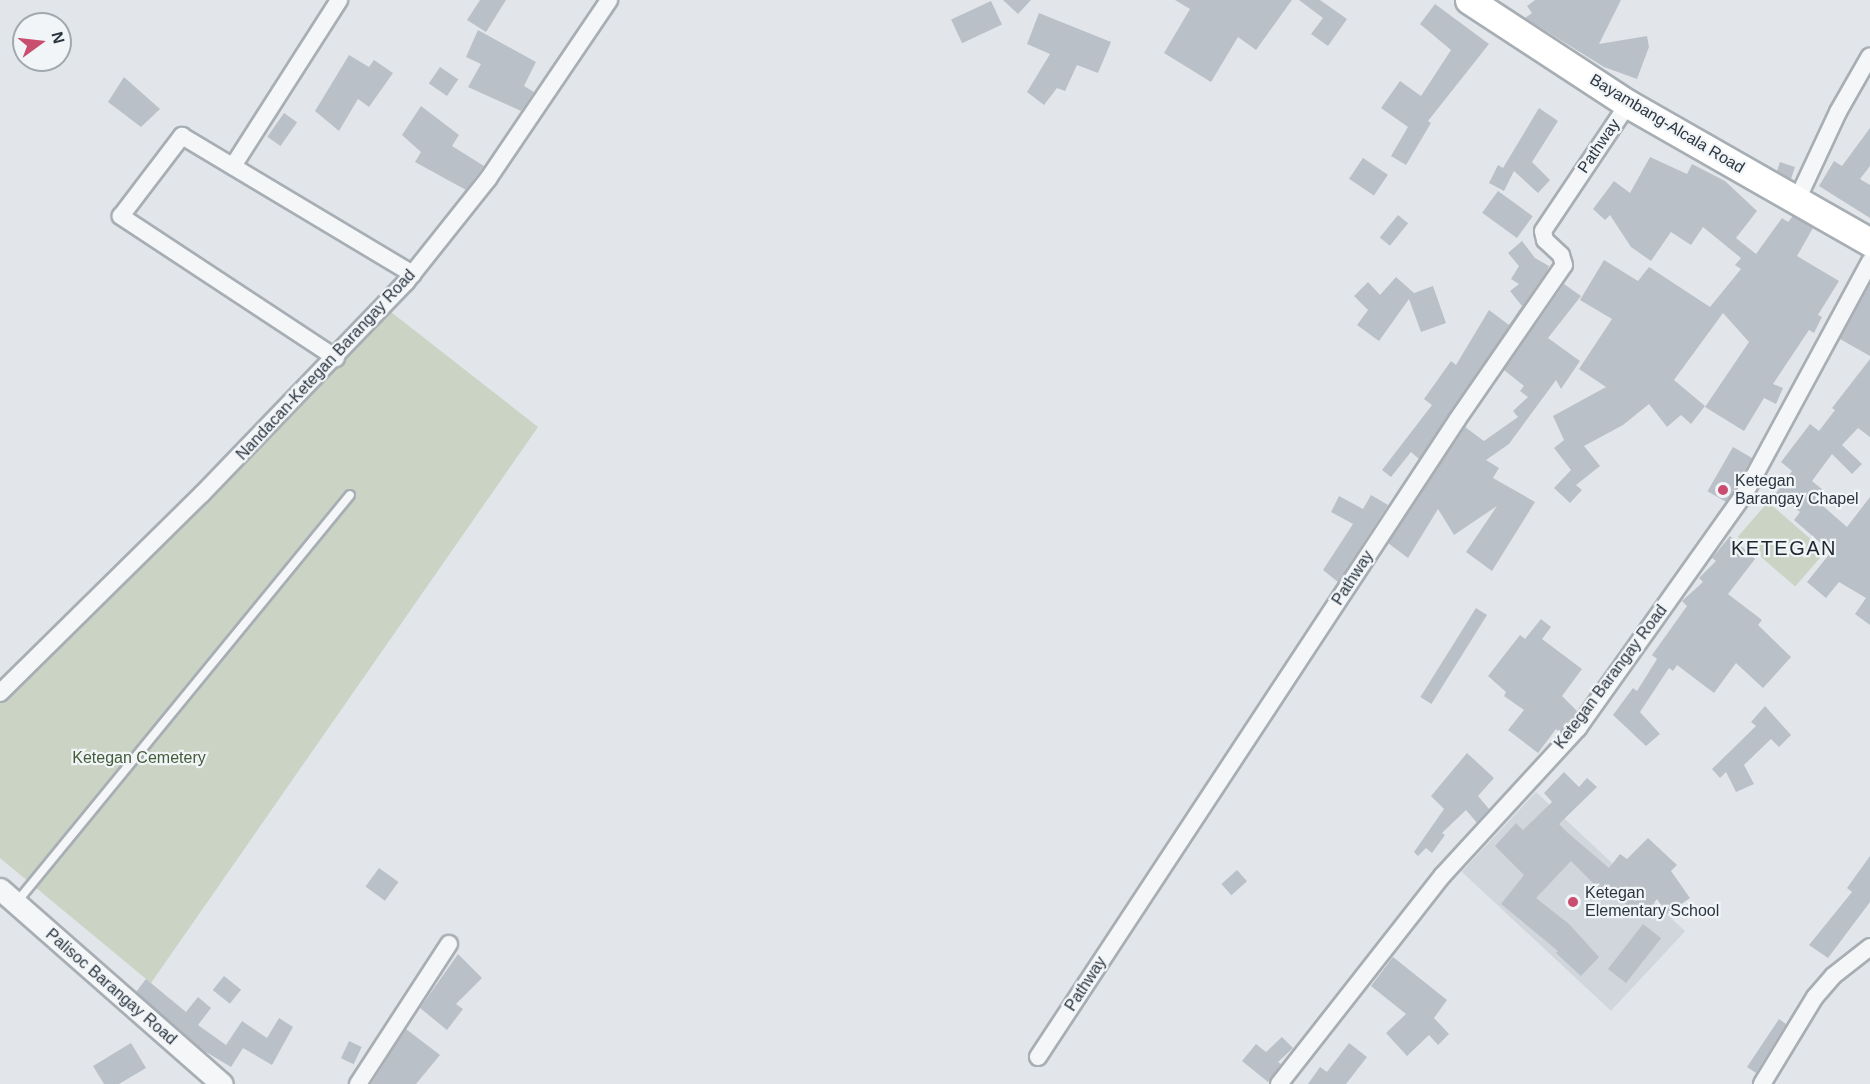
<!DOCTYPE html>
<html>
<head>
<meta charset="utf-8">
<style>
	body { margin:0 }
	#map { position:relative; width:1870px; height:1084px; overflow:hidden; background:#e2e6ea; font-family:Arial,sans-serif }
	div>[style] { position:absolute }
	.built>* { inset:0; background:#d0d6dc; transform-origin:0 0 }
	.green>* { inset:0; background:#cad3c4; transform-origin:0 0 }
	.building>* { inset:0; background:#bac0c7; transform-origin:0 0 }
	.roads { filter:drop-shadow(2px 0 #a7aeb4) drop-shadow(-2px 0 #a7aeb4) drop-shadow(0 2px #a7aeb4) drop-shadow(0 -2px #a7aeb4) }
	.service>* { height:8px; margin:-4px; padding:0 4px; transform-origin:4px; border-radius:4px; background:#f5f6f8 }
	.minor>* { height:16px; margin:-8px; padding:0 8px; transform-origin:8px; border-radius:8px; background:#f5f6f8 }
	.tertiary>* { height:21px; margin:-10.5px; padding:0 10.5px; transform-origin:10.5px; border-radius:10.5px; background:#f5f6f8 }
	.primary>* { height:27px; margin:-13.5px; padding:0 13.5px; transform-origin:13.5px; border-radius:13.5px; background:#fff }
	.dots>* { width:16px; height:16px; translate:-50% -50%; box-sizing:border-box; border:3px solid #f2f5f7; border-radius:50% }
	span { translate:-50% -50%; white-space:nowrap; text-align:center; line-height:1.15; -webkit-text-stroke:4.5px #f2f5f7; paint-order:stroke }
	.street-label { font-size:16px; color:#2b3641 }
	.poi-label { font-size:16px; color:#2b3641 }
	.left { translate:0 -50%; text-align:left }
	.park-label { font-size:16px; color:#445c39 }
	.quarter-label { font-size:20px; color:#1d2732; letter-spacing:1.5px }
	.north { position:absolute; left:12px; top:12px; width:60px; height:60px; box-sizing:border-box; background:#f2f5f7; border:2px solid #a2a9ae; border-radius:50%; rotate:75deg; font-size:16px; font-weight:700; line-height:24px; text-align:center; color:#2b3641 }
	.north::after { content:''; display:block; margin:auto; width:21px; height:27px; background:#c94d6e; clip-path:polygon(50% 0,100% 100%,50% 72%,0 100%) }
</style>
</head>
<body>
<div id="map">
	<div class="built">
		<i style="left:1536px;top:792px;width:204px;height:109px;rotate:43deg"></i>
	</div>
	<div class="green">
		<i style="clip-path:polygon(391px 312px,538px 427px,151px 983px,0 858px,0 701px)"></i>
		<i style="left:1768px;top:502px;width:76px;height:46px;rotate:41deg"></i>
	</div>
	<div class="building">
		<i style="clip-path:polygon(480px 0,506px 0,486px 32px,467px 20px)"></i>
		<i style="clip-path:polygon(1003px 0,1031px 0,1018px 14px)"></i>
		<i style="clip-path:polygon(1175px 0,1292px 0,1256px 50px,1238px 37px,1211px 82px,1164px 53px,1190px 9px)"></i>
		<i style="clip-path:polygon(1299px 0,1320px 0,1347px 19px,1328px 46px,1311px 34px,1323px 18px)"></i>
		<i style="clip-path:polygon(1535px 0,1621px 0,1599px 44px,1647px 36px,1649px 47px,1637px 79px,1604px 67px,1525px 18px,1532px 13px,1527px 6px)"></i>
		<i style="left:991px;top:1px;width:26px;height:44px;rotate:65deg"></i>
		<i style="clip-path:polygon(1435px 4px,1489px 44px,1428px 121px,1431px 123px,1406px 165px,1391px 156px,1408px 127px,1381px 108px,1400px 81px,1421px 96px,1451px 50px,1420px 24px)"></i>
		<i style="clip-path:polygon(1039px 13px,1111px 42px,1098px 73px,1077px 65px,1065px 91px,1057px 88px,1044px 105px,1027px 92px,1050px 54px,1027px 44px)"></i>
		<i style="clip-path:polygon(478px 30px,536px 62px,524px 86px,534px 92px,521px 111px,468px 87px,481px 64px,466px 57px)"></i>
		<i style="clip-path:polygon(349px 55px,369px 67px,374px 60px,393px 73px,369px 107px,358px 99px,339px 131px,315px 111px)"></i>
		<i style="left:440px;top:67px;width:22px;height:20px;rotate:34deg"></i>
		<i style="clip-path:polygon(124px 77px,160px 109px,141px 127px,108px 102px)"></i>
		<i style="clip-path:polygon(421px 106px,459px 135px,452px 146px,484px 166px,466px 190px,415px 162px,421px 152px,402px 135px)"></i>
		<i style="clip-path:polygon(1539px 108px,1558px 121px,1532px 162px,1550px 180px,1538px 193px,1514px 171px,1504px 191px,1489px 183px,1498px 165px,1503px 168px)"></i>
		<i style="left:284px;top:113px;width:16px;height:29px;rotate:35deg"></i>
		<i style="clip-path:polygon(1870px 128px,1870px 166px,1860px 179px,1870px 185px,1870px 218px,1819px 186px,1834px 161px,1842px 166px)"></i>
		<i style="clip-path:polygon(1650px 157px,1687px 174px,1692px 164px,1725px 181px,1757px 211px,1736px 238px,1756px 254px,1782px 218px,1788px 222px,1793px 216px,1813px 228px,1797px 256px,1839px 281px,1818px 315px,1822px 317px,1814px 333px,1809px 330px,1773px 384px,1783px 388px,1776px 404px,1764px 398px,1744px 431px,1705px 407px,1749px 342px,1723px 313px,1674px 380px,1705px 406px,1691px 424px,1681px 415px,1667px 427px,1649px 404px,1623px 425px,1584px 446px,1600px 466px,1576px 485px,1582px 490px,1570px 503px,1554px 488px,1571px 470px,1554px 448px,1564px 440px,1553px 416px,1606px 387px,1579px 369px,1612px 319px,1580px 300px,1604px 260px,1638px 281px,1649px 267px,1710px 307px,1741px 269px,1735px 265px,1741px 258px,1703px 227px,1691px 245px,1671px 232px,1651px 261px,1631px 247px,1610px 215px,1605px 220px,1593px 209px,1614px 181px,1630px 193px)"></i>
		<i style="left:1363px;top:158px;width:30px;height:25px;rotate:34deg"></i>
		<i style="clip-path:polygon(1780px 162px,1795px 167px,1791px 179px,1777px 171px)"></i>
		<i style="left:1498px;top:191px;width:43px;height:27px;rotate:36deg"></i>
		<i style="left:1398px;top:215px;width:13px;height:29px;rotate:39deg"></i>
		<i style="clip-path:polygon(1522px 241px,1535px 258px,1549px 266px,1547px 271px,1419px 459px,1411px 452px,1391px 477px,1382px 470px,1432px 405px,1424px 399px,1451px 361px,1456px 365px,1489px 310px,1509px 325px,1522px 306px,1510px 291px,1519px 284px,1511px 279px,1519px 266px,1508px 253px)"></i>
		<i style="clip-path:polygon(1396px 277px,1414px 293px,1433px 286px,1446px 323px,1421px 332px,1409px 299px,1379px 341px,1357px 325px,1368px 310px,1354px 296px,1368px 282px,1380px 295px)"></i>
		<i style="clip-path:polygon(1564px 284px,1581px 296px,1548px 338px,1580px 361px,1561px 389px,1556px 380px,1509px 444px,1486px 460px,1499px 468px,1493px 478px,1535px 502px,1492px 571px,1466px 552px,1497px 506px,1454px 535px,1438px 509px,1408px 558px,1388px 543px,1465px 427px,1484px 441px,1518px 417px,1513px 411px,1528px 397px,1520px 391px,1524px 386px,1504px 370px)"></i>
		<i style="clip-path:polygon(1870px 284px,1870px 356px,1840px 339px)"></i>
		<i style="clip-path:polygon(1870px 359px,1870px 437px,1858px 428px,1842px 445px,1862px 464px,1852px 474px,1832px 454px,1812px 481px,1823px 490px,1815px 499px,1847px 527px,1870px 497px,1870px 625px,1855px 614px,1866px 598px,1839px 582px,1826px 598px,1807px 582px,1831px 552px,1794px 520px,1800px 512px,1776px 493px,1792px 471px,1781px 462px,1810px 424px,1819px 431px,1835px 410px,1832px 408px)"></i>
		<i style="left:1733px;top:447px;width:22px;height:51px;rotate:30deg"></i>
		<i style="clip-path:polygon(1371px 495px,1388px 505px,1338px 582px,1323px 570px,1353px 524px,1331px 512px,1339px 496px,1363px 509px)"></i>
		<i style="clip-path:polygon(1730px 536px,1755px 559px,1728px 594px,1762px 620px,1758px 625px,1791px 657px,1763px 688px,1736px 663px,1714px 693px,1677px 665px,1673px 671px,1669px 668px,1640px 712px,1660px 734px,1646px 746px,1613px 715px,1633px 688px,1637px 691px,1657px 659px,1652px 655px,1687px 606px,1682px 601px,1703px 582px,1699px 578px,1716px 561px,1712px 558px)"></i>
		<i style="left:1476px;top:608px;width:13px;height:105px;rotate:32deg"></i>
		<i style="clip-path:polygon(1541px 619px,1551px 627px,1542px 639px,1582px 669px,1562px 696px,1577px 711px,1560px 733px,1556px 729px,1538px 753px,1508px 730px,1524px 710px,1504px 696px,1506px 692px,1488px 676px,1520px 635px,1525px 639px)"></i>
		<i style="clip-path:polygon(1765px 706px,1791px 735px,1779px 747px,1771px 739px,1744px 765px,1754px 784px,1736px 792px,1726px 772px,1720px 778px,1712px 769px,1756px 726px,1751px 722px)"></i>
		<i style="clip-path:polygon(1467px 753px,1494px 778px,1478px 796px,1489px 809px,1477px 823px,1466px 810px,1442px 833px,1445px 835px,1432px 853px,1426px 848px,1418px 856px,1414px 852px,1444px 809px,1431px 796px)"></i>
		<i style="clip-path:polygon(1564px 772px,1579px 787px,1587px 778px,1597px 787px,1559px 824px,1568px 833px,1609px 868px,1620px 854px,1627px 859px,1648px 838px,1677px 865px,1671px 871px,1690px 898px,1667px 914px,1657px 899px,1643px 917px,1603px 887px,1600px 890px,1571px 861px,1536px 898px,1569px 924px,1599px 957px,1581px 976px,1556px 953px,1558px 951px,1501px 904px,1524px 875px,1495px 846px,1516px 823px,1523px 830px,1552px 802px,1544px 793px)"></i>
		<i style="clip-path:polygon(1870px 856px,1870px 902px,1828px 958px,1809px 945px,1852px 892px,1847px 888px)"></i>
		<i style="left:379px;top:868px;width:24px;height:23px;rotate:36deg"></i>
		<i style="left:1237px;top:870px;width:15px;height:21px;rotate:48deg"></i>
		<i style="left:1643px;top:924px;width:23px;height:57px;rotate:38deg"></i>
		<i style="clip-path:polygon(458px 954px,482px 978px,456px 1004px,463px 1009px,447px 1030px,420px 1008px)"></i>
		<i style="clip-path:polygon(1393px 957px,1447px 1000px,1434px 1018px,1449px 1034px,1438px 1045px,1429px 1035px,1407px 1056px,1386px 1033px,1406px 1014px,1371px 986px)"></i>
		<i style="left:224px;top:976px;width:22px;height:18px;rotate:39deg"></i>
		<i style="clip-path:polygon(146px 979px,186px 1012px,198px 997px,211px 1008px,198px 1025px,226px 1045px,242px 1021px,267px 1038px,279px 1018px,293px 1027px,272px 1065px,243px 1048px,231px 1067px,201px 1049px,136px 992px)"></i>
		<i style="clip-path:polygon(1779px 1019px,1786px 1024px,1756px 1073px,1747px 1067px)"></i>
		<i style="clip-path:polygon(406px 1029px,440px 1055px,416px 1084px,371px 1084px)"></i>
		<i style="clip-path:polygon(1282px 1037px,1293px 1048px,1278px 1062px,1281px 1064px,1268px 1082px,1242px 1061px,1256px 1044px,1266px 1052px)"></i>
		<i style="left:349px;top:1041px;width:14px;height:19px;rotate:25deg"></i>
		<i style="clip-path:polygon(131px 1043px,146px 1068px,119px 1084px,104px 1084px,93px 1066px)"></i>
		<i style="clip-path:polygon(1349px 1043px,1367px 1057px,1346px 1084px,1308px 1084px,1320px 1067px,1327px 1072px)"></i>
	</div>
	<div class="roads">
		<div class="service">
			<i style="left:16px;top:903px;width:527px;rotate:-50.7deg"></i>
		</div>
		<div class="minor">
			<i style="left:233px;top:166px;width:197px;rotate:-57.4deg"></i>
			<i style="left:1797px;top:200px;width:97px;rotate:-65deg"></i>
			<i style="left:1838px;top:112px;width:64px;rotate:-60.3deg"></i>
			<i style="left:336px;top:358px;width:258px;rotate:-146.6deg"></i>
			<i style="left:121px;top:216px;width:101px;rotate:-52.7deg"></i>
			<i style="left:182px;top:136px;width:269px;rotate:30.9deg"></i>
			<i style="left:0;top:693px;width:284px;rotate:-44.6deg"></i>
			<i style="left:202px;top:494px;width:294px;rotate:-46.1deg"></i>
			<i style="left:406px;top:282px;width:132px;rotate:-51.5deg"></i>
			<i style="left:488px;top:179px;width:216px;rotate:-55.9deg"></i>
			<i style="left:1038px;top:1057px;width:762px;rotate:-56.66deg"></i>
			<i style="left:1457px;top:420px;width:188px;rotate:-55.4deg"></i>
			<i style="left:1564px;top:265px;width:10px;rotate:-107deg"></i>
			<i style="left:1561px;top:255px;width:22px;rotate:-137deg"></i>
			<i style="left:1545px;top:240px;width:9px;rotate:-103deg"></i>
			<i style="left:1543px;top:231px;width:153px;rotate:-56.2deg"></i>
			<i style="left:358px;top:1084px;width:167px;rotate:-57deg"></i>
			<i style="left:1279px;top:1084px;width:266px;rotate:-51.9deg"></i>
			<i style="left:1443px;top:875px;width:200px;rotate:-47.4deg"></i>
			<i style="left:1578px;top:728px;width:288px;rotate:-54.6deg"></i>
			<i style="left:1745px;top:493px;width:263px;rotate:-61.6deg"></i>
			<i style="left:1762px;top:1084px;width:102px;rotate:-58.7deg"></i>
			<i style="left:1815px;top:997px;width:28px;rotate:-49deg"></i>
			<i style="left:1833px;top:976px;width:47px;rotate:-38.1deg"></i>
		</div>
		<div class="tertiary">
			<i style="left:0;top:889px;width:295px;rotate:41.3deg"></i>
		</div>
		<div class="primary">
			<i style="left:1469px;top:0;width:190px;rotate:33.2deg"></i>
			<i style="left:1628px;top:104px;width:279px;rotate:29.7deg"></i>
		</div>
	</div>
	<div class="dots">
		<i style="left:1723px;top:490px;background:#c94d6e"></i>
		<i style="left:1573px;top:902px;background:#c94d6e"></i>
	</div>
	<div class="street-label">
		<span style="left:1667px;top:124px;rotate:31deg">Bayambang-Alcala Road</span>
		<span style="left:1599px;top:146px;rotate:-56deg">Pathway</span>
		<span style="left:326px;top:365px;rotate:-47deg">Nandacan-Ketegan Barangay Road</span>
		<span style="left:1353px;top:578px;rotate:-57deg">Pathway</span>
		<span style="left:1611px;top:677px;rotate:-53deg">Ketegan Barangay Road</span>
		<span style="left:1086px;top:984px;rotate:-57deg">Pathway</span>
		<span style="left:111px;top:987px;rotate:41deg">Palisoc Barangay Road</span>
	</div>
	<div class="poi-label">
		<span class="left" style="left:1735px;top:490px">Ketegan<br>Barangay Chapel</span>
		<span class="left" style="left:1585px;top:902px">Ketegan<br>Elementary School</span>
	</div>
	<div class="park-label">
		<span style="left:139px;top:758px">Ketegan Cemetery</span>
	</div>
	<div class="quarter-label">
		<span style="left:1784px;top:548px">KETEGAN</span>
	</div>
	<div class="north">N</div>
</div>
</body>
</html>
